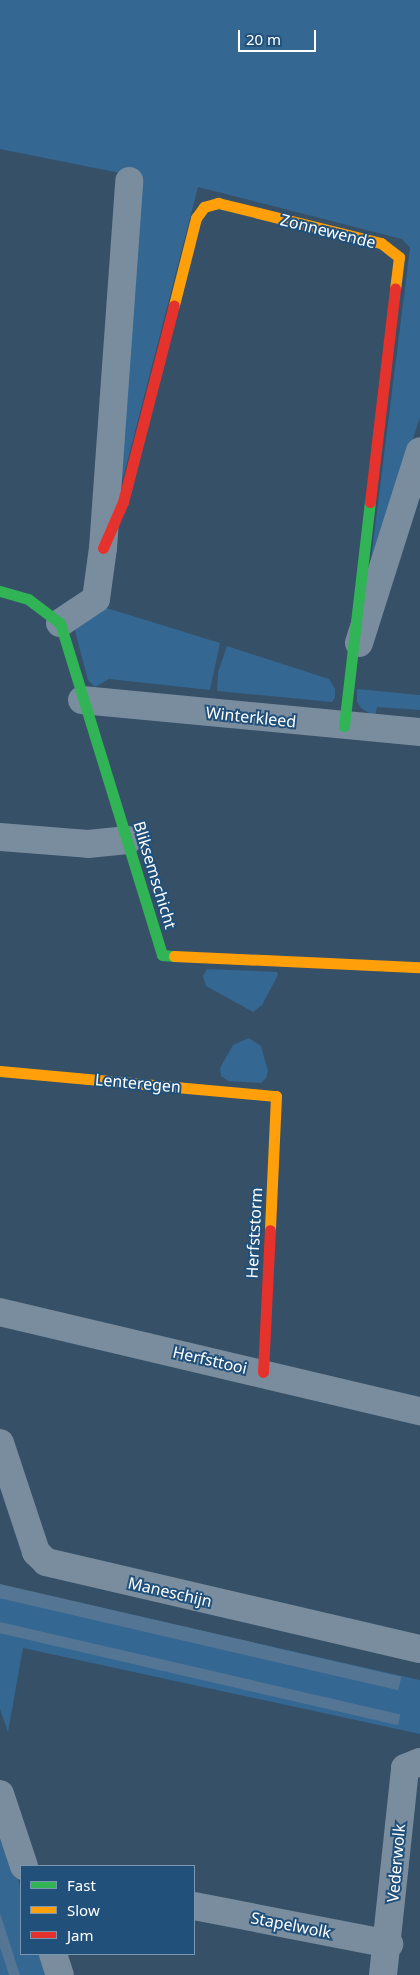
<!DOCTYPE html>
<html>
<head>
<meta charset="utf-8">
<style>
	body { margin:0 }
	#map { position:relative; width:420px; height:1975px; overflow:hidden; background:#355067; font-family:"Noto Sans",sans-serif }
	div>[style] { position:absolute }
	.green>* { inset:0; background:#346792 }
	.water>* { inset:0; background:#547694; transform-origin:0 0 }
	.street>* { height:28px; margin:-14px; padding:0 14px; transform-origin:14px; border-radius:14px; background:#7a8d9e }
	.fast>* { height:11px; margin:-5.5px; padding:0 5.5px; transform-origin:5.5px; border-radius:5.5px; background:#30b455 }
	.slow>* { height:11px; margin:-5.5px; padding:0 5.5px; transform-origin:5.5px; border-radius:5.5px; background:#ff9f0a }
	.jam>* { height:11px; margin:-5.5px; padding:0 5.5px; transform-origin:5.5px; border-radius:5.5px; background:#e5322d }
	span { translate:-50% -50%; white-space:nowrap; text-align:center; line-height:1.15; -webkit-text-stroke:4px #21517b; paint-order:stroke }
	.street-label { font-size:16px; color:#fff }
	.legend { position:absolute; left:20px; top:1865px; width:175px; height:90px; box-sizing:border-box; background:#21517b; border:1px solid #7a97b0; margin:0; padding:6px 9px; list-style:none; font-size:15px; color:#fff }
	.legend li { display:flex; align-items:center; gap:10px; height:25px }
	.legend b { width:25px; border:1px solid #7a97b0 }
	.scale { position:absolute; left:238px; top:30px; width:78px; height:22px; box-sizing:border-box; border:2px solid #fff; border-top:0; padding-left:6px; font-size:15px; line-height:18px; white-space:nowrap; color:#fff; -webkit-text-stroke:4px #21517b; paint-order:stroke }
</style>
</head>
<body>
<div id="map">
	<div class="green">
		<i style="clip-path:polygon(0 0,420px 0,420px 417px,369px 575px,410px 248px,402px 239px,198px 187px,121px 486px,140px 177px,0 149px)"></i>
		<i style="clip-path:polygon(100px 606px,220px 643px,210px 690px,109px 679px,95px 687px,88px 680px,75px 631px,78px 624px)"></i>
		<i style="clip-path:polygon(227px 646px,329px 679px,335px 689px,335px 697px,332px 702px,217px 691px,218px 672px)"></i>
		<i style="clip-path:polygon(357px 689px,420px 695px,420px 710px,377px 707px,375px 717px,361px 708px,357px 702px)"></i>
		<i style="clip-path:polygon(207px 969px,277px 972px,278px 975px,262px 1005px,253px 1012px,206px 986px,203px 976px)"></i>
		<i style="clip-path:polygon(249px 1038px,261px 1046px,268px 1071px,266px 1078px,261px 1083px,228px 1081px,221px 1076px,220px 1068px,233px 1045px)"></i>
		<i style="clip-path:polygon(0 1585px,420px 1680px,420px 1734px,23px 1648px,8px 1732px,0 1709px)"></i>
		<i style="clip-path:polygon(0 1823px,21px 1888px,21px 1954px,43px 1954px,50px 1975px,0 1975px)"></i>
	</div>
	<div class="water">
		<i style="left:0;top:1584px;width:412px;height:14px;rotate:13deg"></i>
		<i style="left:0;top:1622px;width:411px;height:11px;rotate:13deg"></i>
		<i style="clip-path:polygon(0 1913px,20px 1975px,9px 1975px,0 1947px)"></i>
	</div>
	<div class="street">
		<i style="left:60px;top:623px;width:43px;rotate:-33.7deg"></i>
		<i style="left:96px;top:599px;width:51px;rotate:-82.2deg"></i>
		<i style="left:103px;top:548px;width:368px;rotate:-85.9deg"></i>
		<i style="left:359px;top:643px;width:201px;rotate:-72.4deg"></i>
		<i style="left:82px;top:700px;width:340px;rotate:5.4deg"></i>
		<i style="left:0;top:837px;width:88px;rotate:4.5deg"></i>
		<i style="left:88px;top:844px;width:40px;rotate:-5.7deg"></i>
		<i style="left:0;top:1312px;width:432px;rotate:13.3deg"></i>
		<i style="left:0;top:1443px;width:115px;rotate:71.7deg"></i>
		<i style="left:36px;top:1552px;width:14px;rotate:45deg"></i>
		<i style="left:46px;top:1562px;width:384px;rotate:13.1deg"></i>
		<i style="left:0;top:1794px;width:76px;rotate:71.6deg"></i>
		<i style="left:194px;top:1906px;width:199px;rotate:11deg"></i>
		<i style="left:53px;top:1954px;width:22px;rotate:72deg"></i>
		<i style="left:383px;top:1975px;width:208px;rotate:-83.9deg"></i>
		<i style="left:405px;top:1768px;width:16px;rotate:-22deg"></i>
	</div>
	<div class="fast">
		<i style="left:0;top:591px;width:29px;rotate:16deg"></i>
		<i style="left:28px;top:599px;width:40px;rotate:37deg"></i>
		<i style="left:60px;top:623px;width:347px;rotate:72.9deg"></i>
		<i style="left:162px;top:955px;width:12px;rotate:5deg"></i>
		<i style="left:344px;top:726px;width:226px;rotate:-83.4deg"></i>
	</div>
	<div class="slow">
		<i style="left:174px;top:305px;width:90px;rotate:-75.8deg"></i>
		<i style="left:196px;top:218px;width:14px;rotate:-54deg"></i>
		<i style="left:204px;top:207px;width:15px;rotate:-16deg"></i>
		<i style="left:218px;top:203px;width:168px;rotate:13.8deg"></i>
		<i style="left:381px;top:243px;width:23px;rotate:38deg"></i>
		<i style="left:399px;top:257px;width:31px;rotate:97deg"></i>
		<i style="left:174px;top:956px;width:246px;rotate:2.6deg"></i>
		<i style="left:0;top:1071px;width:277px;rotate:5.2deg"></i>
		<i style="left:276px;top:1096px;width:134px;rotate:92.6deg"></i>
	</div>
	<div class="jam">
		<i style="left:370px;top:502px;width:215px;rotate:-83.3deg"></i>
		<i style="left:103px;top:548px;width:50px;rotate:-66.5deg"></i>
		<i style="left:123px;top:502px;width:203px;rotate:-75.5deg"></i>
		<i style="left:263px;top:1372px;width:142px;rotate:-87.2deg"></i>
	</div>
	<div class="street-label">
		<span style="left:328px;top:231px;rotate:14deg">Zonnewende</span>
		<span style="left:251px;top:717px;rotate:6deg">Winterkleed</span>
		<span style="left:155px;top:875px;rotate:73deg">Bliksemschicht</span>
		<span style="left:138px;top:1083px;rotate:5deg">Lenteregen</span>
		<span style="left:254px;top:1233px;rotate:-87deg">Herfststorm</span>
		<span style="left:210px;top:1360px;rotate:13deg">Herfsttooi</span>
		<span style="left:170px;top:1592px;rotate:13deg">Maneschijn</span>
		<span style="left:396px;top:1863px;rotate:-85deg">Vederwolk</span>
		<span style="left:291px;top:1925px;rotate:11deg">Stapelwolk</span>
	</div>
	<ul class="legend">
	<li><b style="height:6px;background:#30b455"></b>Fast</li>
	<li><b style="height:6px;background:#ff9f0a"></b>Slow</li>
	<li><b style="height:6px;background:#e5322d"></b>Jam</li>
	</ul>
	<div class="scale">20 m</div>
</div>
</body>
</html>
